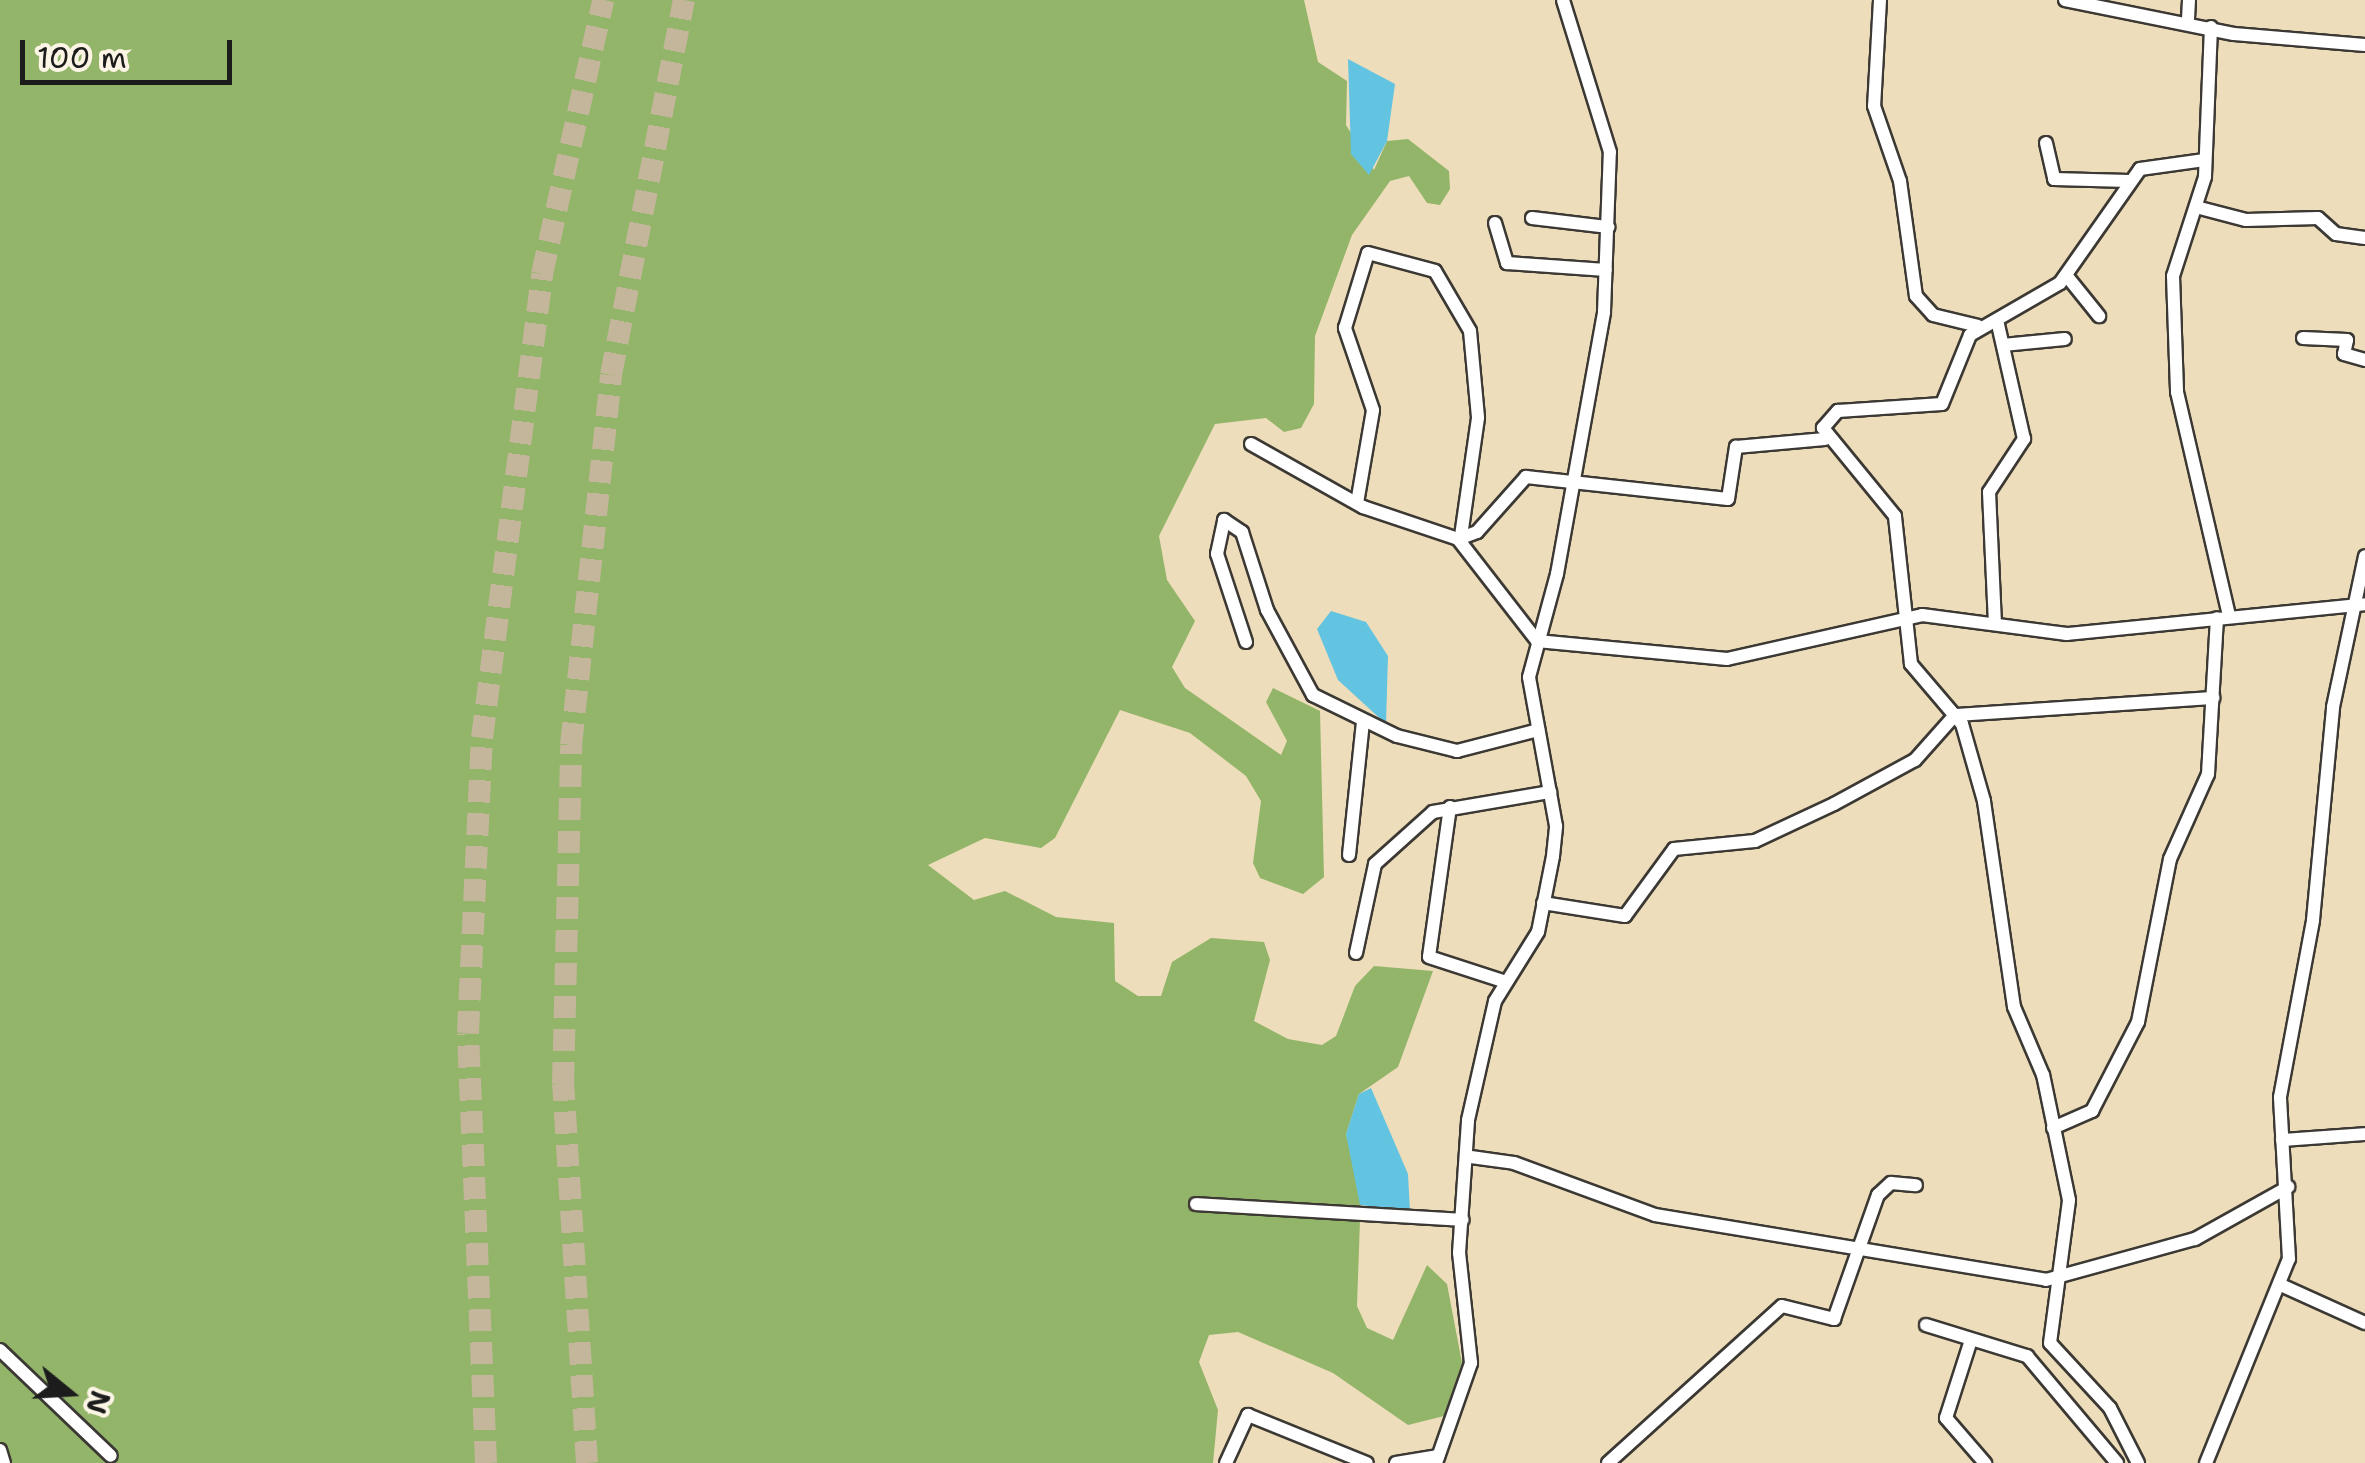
<!DOCTYPE html>
<html>
<head>
<meta charset="utf-8">
<style>
	body { margin:0 }
	#map { position:relative; width:2365px; height:1463px; overflow:hidden; background:#eeddba; font-family:"Shantell Sans",sans-serif }
	div>[style] { position:absolute }
	.forest>* { inset:0; background:#92b569 }
	.water>* { inset:0; background:#62c4e0 }
	.motorway-tunnel>* { height:22px; margin-top:-11px; transform-origin:0; background:repeating-linear-gradient(90deg,#c4b69a 0 22px,transparent 0 33px) }
	.roads { filter:drop-shadow(2px 0 #3c3934) drop-shadow(-2px 0 #3c3934) drop-shadow(0 2px #3c3934) drop-shadow(0 -2px #3c3934) }
	.minor>* { height:12px; margin:-6px; padding:0 6px; transform-origin:6px; border-radius:6px; background:#fff }
	span { translate:-50% -50%; white-space:nowrap; text-align:center; line-height:1.15; -webkit-text-stroke:10px #fcf5e5; paint-order:stroke }
	.north { position:absolute; left:20px; top:1343px; width:100px; height:100px; -webkit-text-stroke:8px #fcf5e5; paint-order:stroke; rotate:108deg; font-size:28px; font-weight:700; line-height:40px; text-align:center; color:#1c1c1c }
	.north::after { content:''; display:block; margin:auto; width:35px; height:45px; background:#1c1c1c; clip-path:polygon(50% 0,100% 100%,50% 72%,0 100%) }
	.scale { position:absolute; left:20px; top:40px; width:212px; height:45px; box-sizing:border-box; border:5px solid #1c1c1c; border-top:0; padding-left:12px; font-size:30px; line-height:35px; white-space:nowrap; color:#1c1c1c; -webkit-text-stroke:8px #fcf5e5; paint-order:stroke }
</style>
</head>
<body>
<div id="map">
	<div class="forest">
		<i style="clip-path:polygon(0 0,1304px 0,1318px 62px,1347px 81px,1346px 125px,1374px 170px,1387px 141px,1408px 139px,1449px 171px,1450px 189px,1440px 205px,1427px 203px,1409px 176px,1390px 181px,1352px 235px,1315px 336px,1314px 404px,1301px 428px,1284px 432px,1266px 418px,1215px 424px,1159px 536px,1167px 580px,1195px 621px,1172px 667px,1185px 688px,1281px 755px,1287px 741px,1266px 702px,1273px 688px,1320px 711px,1324px 877px,1303px 894px,1260px 878px,1253px 863px,1261px 801px,1246px 776px,1190px 733px,1120px 710px,1055px 838px,1041px 848px,985px 838px,928px 865px,974px 900px,1005px 891px,1056px 917px,1114px 923px,1115px 981px,1138px 996px,1161px 996px,1172px 962px,1211px 938px,1264px 942px,1270px 960px,1254px 1021px,1288px 1039px,1322px 1045px,1336px 1036px,1355px 986px,1374px 966px,1433px 971px,1398px 1067px,1359px 1094px,1346px 1134px,1361px 1192px,1357px 1306px,1367px 1328px,1393px 1340px,1427px 1265px,1447px 1284px,1462px 1363px,1444px 1416px,1408px 1425px,1333px 1373px,1238px 1332px,1209px 1335px,1199px 1362px,1218px 1410px,1213px 1463px,0 1463px)"></i>
	</div>
	<div class="water">
		<i style="clip-path:polygon(1348px 59px,1395px 84px,1387px 141px,1369px 175px,1351px 154px)"></i>
		<i style="clip-path:polygon(1331px 611px,1366px 622px,1388px 656px,1386px 724px,1338px 680px,1317px 629px)"></i>
		<i style="clip-path:polygon(1371px 1088px,1408px 1174px,1410px 1211px,1360px 1205px,1346px 1134px,1359px 1094px)"></i>
	</div>
	<div class="motorway-tunnel">
		<i style="left:486px;top:1463px;width:430px;rotate:-92.4deg"></i>
		<i style="left:468px;top:1033px;width:295px;rotate:-87.3deg"></i>
		<i style="left:482px;top:738px;width:468px;rotate:-82.6deg"></i>
		<i style="left:542px;top:274px;width:281px;rotate:-77.4deg"></i>
		<i style="left:587px;top:1463px;width:380px;rotate:-93.6deg"></i>
		<i style="left:563px;top:1084px;width:339px;rotate:-88.6deg"></i>
		<i style="left:571px;top:745px;width:372px;rotate:-83.8deg"></i>
		<i style="left:611px;top:375px;width:382px;rotate:-79deg"></i>
	</div>
	<div class="roads">
		<div class="minor">
			<i style="left:1880px;top:0;width:106px;rotate:93.2deg"></i>
			<i style="left:1874px;top:106px;width:79px;rotate:70.9deg"></i>
			<i style="left:1900px;top:181px;width:116px;rotate:82.1deg"></i>
			<i style="left:1916px;top:296px;width:25px;rotate:48deg"></i>
			<i style="left:1933px;top:315px;width:46px;rotate:13.7deg"></i>
			<i style="left:2065px;top:0;width:172px;rotate:11.4deg"></i>
			<i style="left:2234px;top:34px;width:131px;rotate:4.8deg"></i>
			<i style="left:2188px;top:19px;width:19px;rotate:-87deg"></i>
			<i style="left:2211px;top:27px;width:150px;rotate:92.3deg"></i>
			<i style="left:2205px;top:177px;width:104px;rotate:107.9deg"></i>
			<i style="left:2173px;top:276px;width:116px;rotate:88deg"></i>
			<i style="left:2177px;top:392px;width:229px;rotate:76.9deg"></i>
			<i style="left:2046px;top:143px;width:37px;rotate:77deg"></i>
			<i style="left:2054px;top:179px;width:75px;rotate:1.5deg"></i>
			<i style="left:2196px;top:207px;width:52px;rotate:14.6deg"></i>
			<i style="left:2246px;top:220px;width:72px;rotate:-1.6deg"></i>
			<i style="left:2318px;top:218px;width:24px;rotate:42deg"></i>
			<i style="left:2336px;top:234px;width:29px;rotate:8deg"></i>
			<i style="left:1532px;top:218px;width:77px;rotate:6.8deg"></i>
			<i style="left:1495px;top:223px;width:42px;rotate:73.3deg"></i>
			<i style="left:1507px;top:263px;width:99px;rotate:4deg"></i>
			<i style="left:2066px;top:275px;width:53px;rotate:51.2deg"></i>
			<i style="left:2303px;top:338px;width:44px;rotate:2.6deg"></i>
			<i style="left:2347px;top:340px;width:14px;rotate:102deg"></i>
			<i style="left:2344px;top:354px;width:22px;rotate:16deg"></i>
			<i style="left:2003px;top:345px;width:62px;rotate:-5.5deg"></i>
			<i style="left:1251px;top:444px;width:129px;rotate:29.4deg"></i>
			<i style="left:1363px;top:507px;width:100px;rotate:18.6deg"></i>
			<i style="left:1458px;top:539px;width:129px;rotate:52.2deg"></i>
			<i style="left:1537px;top:641px;width:191px;rotate:5.4deg"></i>
			<i style="left:1727px;top:659px;width:200px;rotate:-12.7deg"></i>
			<i style="left:1922px;top:615px;width:146px;rotate:7.5deg"></i>
			<i style="left:2067px;top:634px;width:300px;rotate:-5.7deg"></i>
			<i style="left:1357px;top:503px;width:94px;rotate:-80.2deg"></i>
			<i style="left:1373px;top:410px;width:87px;rotate:-108.9deg"></i>
			<i style="left:1345px;top:328px;width:78px;rotate:-73deg"></i>
			<i style="left:1368px;top:253px;width:69px;rotate:15deg"></i>
			<i style="left:1435px;top:271px;width:69px;rotate:59.7deg"></i>
			<i style="left:1470px;top:331px;width:87px;rotate:84.7deg"></i>
			<i style="left:1478px;top:418px;width:119px;rotate:98.2deg"></i>
			<i style="left:1458px;top:539px;width:20px;rotate:-20deg"></i>
			<i style="left:1477px;top:532px;width:74px;rotate:-48.3deg"></i>
			<i style="left:1526px;top:477px;width:203px;rotate:6.2deg"></i>
			<i style="left:1728px;top:499px;width:53px;rotate:-81.3deg"></i>
			<i style="left:1736px;top:447px;width:89px;rotate:-5.1deg"></i>
			<i style="left:1995px;top:624px;width:132px;rotate:-92.6deg"></i>
			<i style="left:1989px;top:492px;width:64px;rotate:-56.6deg"></i>
			<i style="left:2024px;top:439px;width:122px;rotate:-102.8deg"></i>
			<i style="left:1246px;top:642px;width:93px;rotate:-108.2deg"></i>
			<i style="left:1217px;top:554px;width:35px;rotate:-78deg"></i>
			<i style="left:1224px;top:520px;width:22px;rotate:34deg"></i>
			<i style="left:1242px;top:532px;width:82px;rotate:72.2deg"></i>
			<i style="left:1267px;top:610px;width:97px;rotate:61.6deg"></i>
			<i style="left:1313px;top:695px;width:93px;rotate:26deg"></i>
			<i style="left:1397px;top:736px;width:62px;rotate:14deg"></i>
			<i style="left:1457px;top:751px;width:84px;rotate:-14.5deg"></i>
			<i style="left:1450px;top:807px;width:151px;rotate:98deg"></i>
			<i style="left:1429px;top:957px;width:81px;rotate:18deg"></i>
			<i style="left:1349px;top:855px;width:135px;rotate:-84deg"></i>
			<i style="left:1543px;top:903px;width:83px;rotate:9deg"></i>
			<i style="left:1625px;top:916px;width:83px;rotate:-53.8deg"></i>
			<i style="left:1674px;top:849px;width:81px;rotate:-5.6deg"></i>
			<i style="left:1755px;top:841px;width:87px;rotate:-25.1deg"></i>
			<i style="left:1834px;top:804px;width:92px;rotate:-28.5deg"></i>
			<i style="left:1915px;top:760px;width:60px;rotate:-48.4deg"></i>
			<i style="left:1955px;top:715px;width:259px;rotate:-3.8deg"></i>
			<i style="left:1356px;top:953px;width:91px;rotate:-77.9deg"></i>
			<i style="left:1375px;top:864px;width:78px;rotate:-41.9deg"></i>
			<i style="left:1433px;top:812px;width:119px;rotate:-9.7deg"></i>
			<i style="left:2053px;top:1128px;width:43px;rotate:-23.6deg"></i>
			<i style="left:2092px;top:1111px;width:100px;rotate:-62.7deg"></i>
			<i style="left:2138px;top:1022px;width:166px;rotate:-78.9deg"></i>
			<i style="left:2170px;top:859px;width:93px;rotate:-65.9deg"></i>
			<i style="left:2208px;top:774px;width:156px;rotate:-86.7deg"></i>
			<i style="left:2282px;top:1140px;width:83px;rotate:-4.1deg"></i>
			<i style="left:1471px;top:1157px;width:43px;rotate:7.9deg"></i>
			<i style="left:1514px;top:1163px;width:150px;rotate:20.2deg"></i>
			<i style="left:1655px;top:1215px;width:396px;rotate:9.4deg"></i>
			<i style="left:2046px;top:1280px;width:155px;rotate:-15.4deg"></i>
			<i style="left:2195px;top:1239px;width:107px;rotate:-29.2deg"></i>
			<i style="left:1196px;top:1204px;width:267px;rotate:3.4deg"></i>
			<i style="left:2283px;top:1286px;width:90px;rotate:24.3deg"></i>
			<i style="left:1926px;top:1325px;width:106px;rotate:17.1deg"></i>
			<i style="left:2027px;top:1356px;width:140px;rotate:49.9deg"></i>
			<i style="left:1971px;top:1340px;width:82px;rotate:107.8deg"></i>
			<i style="left:1946px;top:1418px;width:60px;rotate:49.1deg"></i>
			<i style="left:0;top:1350px;width:153px;rotate:43.7deg"></i>
			<i style="left:0;top:1450px;width:14px;rotate:73deg"></i>
			<i style="left:1226px;top:1463px;width:53px;rotate:-65.4deg"></i>
			<i style="left:1248px;top:1415px;width:128px;rotate:22deg"></i>
			<i style="left:1396px;top:1463px;width:43px;rotate:-9.5deg"></i>
			<i style="left:1436px;top:1463px;width:106px;rotate:-70.7deg"></i>
			<i style="left:1471px;top:1363px;width:111px;rotate:-96.2deg"></i>
			<i style="left:1459px;top:1253px;width:133px;rotate:-86.1deg"></i>
			<i style="left:1468px;top:1120px;width:122px;rotate:-77.2deg"></i>
			<i style="left:1495px;top:1001px;width:81px;rotate:-58.1deg"></i>
			<i style="left:1538px;top:932px;width:77px;rotate:-78.8deg"></i>
			<i style="left:1553px;top:856px;width:30px;rotate:-84deg"></i>
			<i style="left:1556px;top:826px;width:151px;rotate:-100.3deg"></i>
			<i style="left:1529px;top:677px;width:107px;rotate:-74.8deg"></i>
			<i style="left:1557px;top:574px;width:266px;rotate:-79.8deg"></i>
			<i style="left:1604px;top:312px;width:160px;rotate:-87.9deg"></i>
			<i style="left:1610px;top:152px;width:159px;rotate:-107.2deg"></i>
			<i style="left:1608px;top:1463px;width:234px;rotate:-42.1deg"></i>
			<i style="left:1782px;top:1306px;width:54px;rotate:14deg"></i>
			<i style="left:1834px;top:1319px;width:132px;rotate:-70.5deg"></i>
			<i style="left:1878px;top:1195px;width:18px;rotate:-43deg"></i>
			<i style="left:1891px;top:1183px;width:25px;rotate:5deg"></i>
			<i style="left:2138px;top:1463px;width:62px;rotate:-117deg"></i>
			<i style="left:2110px;top:1408px;width:88px;rotate:-132.7deg"></i>
			<i style="left:2050px;top:1343px;width:144px;rotate:-82.4deg"></i>
			<i style="left:2069px;top:1200px;width:128px;rotate:-101.7deg"></i>
			<i style="left:2043px;top:1075px;width:74px;rotate:-113.1deg"></i>
			<i style="left:2014px;top:1007px;width:208px;rotate:-98.3deg"></i>
			<i style="left:1984px;top:801px;width:80px;rotate:-105.9deg"></i>
			<i style="left:1962px;top:724px;width:79px;rotate:-130.4deg"></i>
			<i style="left:1911px;top:664px;width:149px;rotate:-96.2deg"></i>
			<i style="left:1895px;top:516px;width:114px;rotate:-129.3deg"></i>
			<i style="left:1823px;top:428px;width:23px;rotate:-49deg"></i>
			<i style="left:1838px;top:411px;width:104px;rotate:-3.9deg"></i>
			<i style="left:1942px;top:404px;width:74px;rotate:-67.9deg"></i>
			<i style="left:1970px;top:335px;width:104px;rotate:-30deg"></i>
			<i style="left:2060px;top:283px;width:139px;rotate:-54.9deg"></i>
			<i style="left:2140px;top:169px;width:65px;rotate:-8deg"></i>
			<i style="left:2206px;top:1463px;width:220px;rotate:-67.9deg"></i>
			<i style="left:2289px;top:1259px;width:162px;rotate:-93.2deg"></i>
			<i style="left:2280px;top:1097px;width:180px;rotate:-79.4deg"></i>
			<i style="left:2313px;top:920px;width:214px;rotate:-84.6deg"></i>
			<i style="left:2333px;top:707px;width:154px;rotate:-78deg"></i>
		</div>
	</div>
	<div class="north">N</div>
	<div class="scale">100 m</div>
</div>
</body>
</html>
